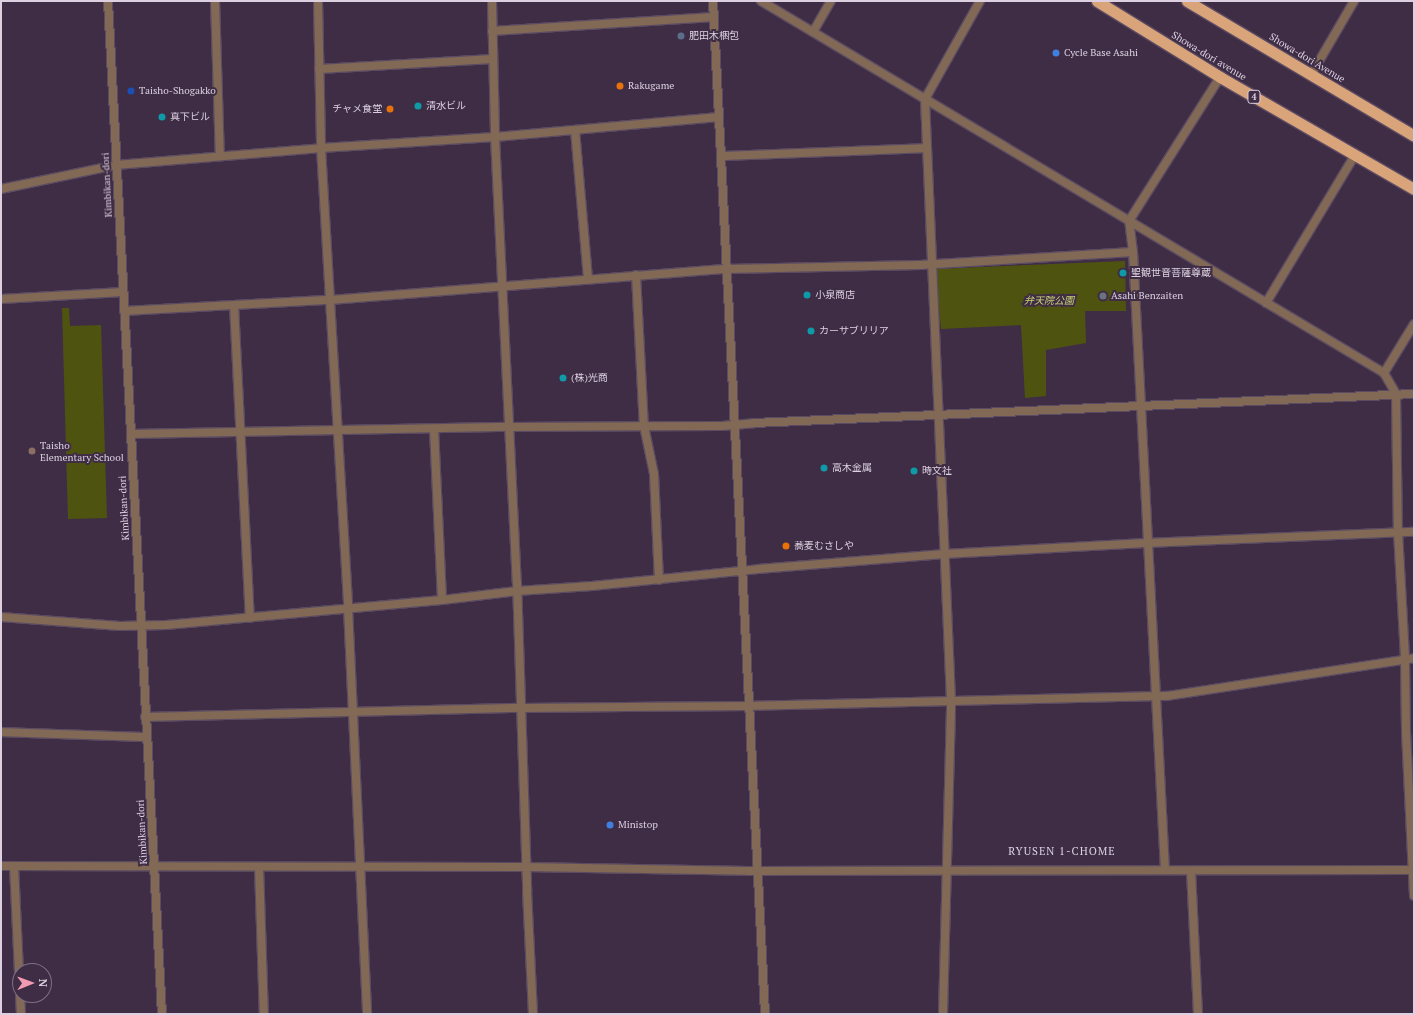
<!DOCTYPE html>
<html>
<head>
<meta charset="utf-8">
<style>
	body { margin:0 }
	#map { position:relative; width:1415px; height:1015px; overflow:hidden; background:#3f2d46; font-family:"PT Serif","Noto Sans JP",serif }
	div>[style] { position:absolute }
	.green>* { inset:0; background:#4e5410 }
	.roads { filter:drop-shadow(1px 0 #5b4b62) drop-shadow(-1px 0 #5b4b62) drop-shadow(0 1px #5b4b62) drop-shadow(0 -1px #5b4b62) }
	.service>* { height:8px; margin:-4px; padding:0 4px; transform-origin:4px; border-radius:4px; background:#816956 }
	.minor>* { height:8px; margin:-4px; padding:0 4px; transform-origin:4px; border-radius:4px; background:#816956 }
	.tertiary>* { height:8px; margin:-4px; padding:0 4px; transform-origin:4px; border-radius:4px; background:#816956 }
	.trunk>* { height:11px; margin:-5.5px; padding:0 5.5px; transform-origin:5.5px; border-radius:5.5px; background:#daa47a }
	.dots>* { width:11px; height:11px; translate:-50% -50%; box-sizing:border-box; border:2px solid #3f2d46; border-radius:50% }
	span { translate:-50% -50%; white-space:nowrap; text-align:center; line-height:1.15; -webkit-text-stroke:4px #3f2d46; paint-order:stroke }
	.shield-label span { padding:1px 3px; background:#3f2d46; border:1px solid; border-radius:3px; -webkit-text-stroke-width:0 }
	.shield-label { font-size:9px; color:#ddd1e1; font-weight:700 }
	.poi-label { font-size:10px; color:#ddd1e1 }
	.left { translate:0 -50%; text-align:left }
	.right { translate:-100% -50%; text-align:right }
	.street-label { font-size:10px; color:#ddd1e1 }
	.park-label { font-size:10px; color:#c6d171; font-style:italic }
	.neighbourhood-label { font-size:11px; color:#ddd1e1; letter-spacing:1px }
	.frame { position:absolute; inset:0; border:2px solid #ddd1e1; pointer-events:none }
	.north { position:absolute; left:12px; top:963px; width:40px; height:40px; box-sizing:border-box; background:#3f2d46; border:1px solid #7e6f84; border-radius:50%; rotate:89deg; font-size:11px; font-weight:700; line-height:16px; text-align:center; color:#ddd1e1 }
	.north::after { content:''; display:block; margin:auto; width:14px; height:18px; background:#f19ab1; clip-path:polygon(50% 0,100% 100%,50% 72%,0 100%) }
</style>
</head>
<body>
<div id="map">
	<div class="green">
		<i style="clip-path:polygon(1125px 261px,1126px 311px,1085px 311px,1086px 343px,1046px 350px,1046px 396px,1025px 398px,1021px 325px,941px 329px,935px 269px)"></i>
		<i style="clip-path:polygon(62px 308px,69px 308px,70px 326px,101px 325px,107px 518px,68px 519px)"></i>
	</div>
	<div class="roads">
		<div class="service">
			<i style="left:215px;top:1px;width:155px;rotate:88.2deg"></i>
			<i style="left:492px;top:31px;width:222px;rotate:-3.6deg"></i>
			<i style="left:813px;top:32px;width:36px;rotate:-60deg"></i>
			<i style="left:319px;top:69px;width:174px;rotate:-3.3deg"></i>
			<i style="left:575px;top:130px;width:150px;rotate:85deg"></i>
			<i style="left:721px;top:156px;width:205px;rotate:-2.2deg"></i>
			<i style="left:636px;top:275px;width:151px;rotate:87deg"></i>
			<i style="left:644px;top:426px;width:49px;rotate:78.2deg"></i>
			<i style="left:654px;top:474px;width:106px;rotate:87.3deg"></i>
			<i style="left:1266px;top:303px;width:173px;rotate:-59deg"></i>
			<i style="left:234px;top:305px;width:313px;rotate:87.1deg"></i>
			<i style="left:434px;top:429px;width:171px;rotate:87.3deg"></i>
			<i style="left:14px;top:866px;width:127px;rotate:87.3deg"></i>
			<i style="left:259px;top:867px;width:147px;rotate:88.1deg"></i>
			<i style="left:20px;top:995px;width:19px;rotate:87deg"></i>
		</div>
		<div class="minor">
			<i style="left:318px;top:1px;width:147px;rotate:88.8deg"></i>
			<i style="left:321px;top:148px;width:461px;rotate:86.6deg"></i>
			<i style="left:348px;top:608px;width:406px;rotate:87.3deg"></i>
			<i style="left:492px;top:1px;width:136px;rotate:88.7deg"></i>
			<i style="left:495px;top:137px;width:446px;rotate:87.2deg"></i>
			<i style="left:517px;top:582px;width:309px;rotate:88.1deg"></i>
			<i style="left:527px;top:891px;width:123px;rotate:87.2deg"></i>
			<i style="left:761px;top:1px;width:726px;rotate:30.84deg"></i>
			<i style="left:1384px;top:373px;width:24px;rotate:60deg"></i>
			<i style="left:1396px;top:394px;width:138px;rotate:89.2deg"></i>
			<i style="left:1398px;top:532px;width:127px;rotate:86.8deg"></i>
			<i style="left:1405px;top:659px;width:73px;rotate:89.2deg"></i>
			<i style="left:1406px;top:732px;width:164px;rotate:87.2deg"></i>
			<i style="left:1311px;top:75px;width:86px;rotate:-59.8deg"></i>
			<i style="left:1px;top:299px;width:122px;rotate:-3.3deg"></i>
			<i style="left:124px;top:311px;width:206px;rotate:-3.1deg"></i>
			<i style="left:330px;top:300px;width:398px;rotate:-4.5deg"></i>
			<i style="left:727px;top:269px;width:193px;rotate:-1.2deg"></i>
			<i style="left:920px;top:265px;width:213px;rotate:-3.5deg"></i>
			<i style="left:1384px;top:373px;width:57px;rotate:-58.5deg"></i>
			<i style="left:1px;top:617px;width:119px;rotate:4.3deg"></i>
			<i style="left:120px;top:626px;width:46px;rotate:-1.2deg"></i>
			<i style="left:166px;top:625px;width:277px;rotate:-5.2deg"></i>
			<i style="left:442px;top:600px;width:76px;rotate:-6.8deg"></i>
			<i style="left:517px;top:591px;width:75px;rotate:-3.8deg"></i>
			<i style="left:592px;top:586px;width:167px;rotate:-5.8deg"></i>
			<i style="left:758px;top:569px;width:187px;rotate:-4.6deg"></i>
			<i style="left:944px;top:554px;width:202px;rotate:-3.1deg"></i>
			<i style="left:1146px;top:543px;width:268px;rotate:-2.4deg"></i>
			<i style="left:145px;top:717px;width:376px;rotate:-1.4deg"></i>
			<i style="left:521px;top:708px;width:228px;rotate:-0.5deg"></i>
			<i style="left:749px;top:706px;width:418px;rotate:-1.4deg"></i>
			<i style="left:1167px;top:696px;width:250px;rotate:-8.7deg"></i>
			<i style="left:1px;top:732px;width:146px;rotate:2deg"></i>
			<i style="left:1165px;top:870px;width:619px;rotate:-92.96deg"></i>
			<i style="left:1133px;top:252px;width:31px;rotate:-97deg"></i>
			<i style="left:1129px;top:221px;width:170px;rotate:-57.7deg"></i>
			<i style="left:1191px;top:871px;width:143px;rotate:87.2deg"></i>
			<i style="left:943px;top:1014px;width:314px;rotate:-88.5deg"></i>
			<i style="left:951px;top:700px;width:602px;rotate:-92.48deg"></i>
			<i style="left:925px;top:99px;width:112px;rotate:-60.7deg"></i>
		</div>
		<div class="tertiary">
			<i style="left:108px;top:1px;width:1014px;rotate:86.95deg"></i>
			<i style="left:713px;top:1px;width:1014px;rotate:87.06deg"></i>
			<i style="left:1px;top:189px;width:117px;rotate:-11.8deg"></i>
			<i style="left:116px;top:165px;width:206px;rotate:-4.7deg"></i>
			<i style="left:321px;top:148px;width:174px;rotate:-3.6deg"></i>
			<i style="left:495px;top:137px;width:225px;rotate:-5.1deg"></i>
			<i style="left:131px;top:434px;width:379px;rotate:-1.1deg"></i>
			<i style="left:510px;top:427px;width:212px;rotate:-0.3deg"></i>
			<i style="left:722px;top:426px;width:32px;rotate:-5deg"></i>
			<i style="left:754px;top:423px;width:661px;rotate:-2.52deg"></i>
			<i style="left:1px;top:866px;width:525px;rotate:0.11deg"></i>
			<i style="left:526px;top:867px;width:222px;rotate:1deg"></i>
			<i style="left:748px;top:871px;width:666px;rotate:-0.09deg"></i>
		</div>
		<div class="trunk">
			<i style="left:1097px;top:1px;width:145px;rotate:31.7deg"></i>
			<i style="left:1220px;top:77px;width:224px;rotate:30deg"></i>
			<i style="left:1187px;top:1px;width:264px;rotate:30.7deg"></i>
		</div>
	</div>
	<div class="dots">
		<i style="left:681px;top:36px;background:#5c6f8a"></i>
		<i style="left:1056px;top:53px;background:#3f7fe0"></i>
		<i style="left:620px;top:86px;background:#e8710a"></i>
		<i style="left:131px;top:91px;background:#1a4fb4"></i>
		<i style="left:418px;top:106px;background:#0f9aa8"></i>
		<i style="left:390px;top:109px;background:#e8710a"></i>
		<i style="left:162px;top:117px;background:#0f9aa8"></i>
		<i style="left:1123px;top:273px;background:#0f9aa8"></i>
		<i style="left:807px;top:295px;background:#0f9aa8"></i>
		<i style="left:1103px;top:296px;background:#6b7280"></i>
		<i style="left:811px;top:331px;background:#0f9aa8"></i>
		<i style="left:563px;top:378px;background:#0f9aa8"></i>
		<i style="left:32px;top:451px;background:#8d6e63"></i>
		<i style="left:824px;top:468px;background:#0f9aa8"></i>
		<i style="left:914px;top:471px;background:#0f9aa8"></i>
		<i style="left:786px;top:546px;background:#e8710a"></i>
		<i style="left:610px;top:825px;background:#3f7fe0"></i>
	</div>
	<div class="shield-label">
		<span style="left:1254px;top:97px">4</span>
	</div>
	<div class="poi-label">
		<span class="left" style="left:689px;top:36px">肥田木梱包</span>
		<span class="left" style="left:1064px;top:53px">Cycle Base Asahi</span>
		<span class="left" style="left:628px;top:86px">Rakugame</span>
		<span class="left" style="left:139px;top:91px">Taisho-Shogakko</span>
		<span class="left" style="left:426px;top:106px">清水ビル</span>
		<span class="right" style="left:382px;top:109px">チャメ食堂</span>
		<span class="left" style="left:170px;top:117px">真下ビル</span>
		<span class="left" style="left:1131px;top:273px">聖観世音菩薩尊蔵</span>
		<span class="left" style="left:815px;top:295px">小泉商店</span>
		<span class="left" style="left:1111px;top:296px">Asahi Benzaiten</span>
		<span class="left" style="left:819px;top:331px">カーサブリリア</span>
		<span class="left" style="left:571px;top:378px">(株)光商</span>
		<span class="left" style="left:40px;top:451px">Taisho<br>Elementary School</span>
		<span class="left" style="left:832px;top:468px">高木金属</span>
		<span class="left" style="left:922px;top:471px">時文社</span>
		<span class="left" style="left:794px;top:546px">蕎麦むさしや</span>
		<span class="left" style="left:618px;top:825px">Ministop</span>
	</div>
	<div class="street-label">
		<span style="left:1209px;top:56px;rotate:31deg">Showa-dori avenue</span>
		<span style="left:1307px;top:58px;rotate:31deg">Showa-dori Avenue</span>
		<span style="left:107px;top:185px;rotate:-93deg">Kimbikan-dori</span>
		<span style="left:124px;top:508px;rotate:-93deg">Kimbikan-dori</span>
		<span style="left:142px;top:832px;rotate:-93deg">Kimbikan-dori</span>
	</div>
	<div class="park-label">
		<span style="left:1049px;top:301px">弁天院公園</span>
	</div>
	<div class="neighbourhood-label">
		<span style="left:1062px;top:851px">RYUSEN 1-CHOME</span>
	</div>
	<div class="frame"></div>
	<div class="north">N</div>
</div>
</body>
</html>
